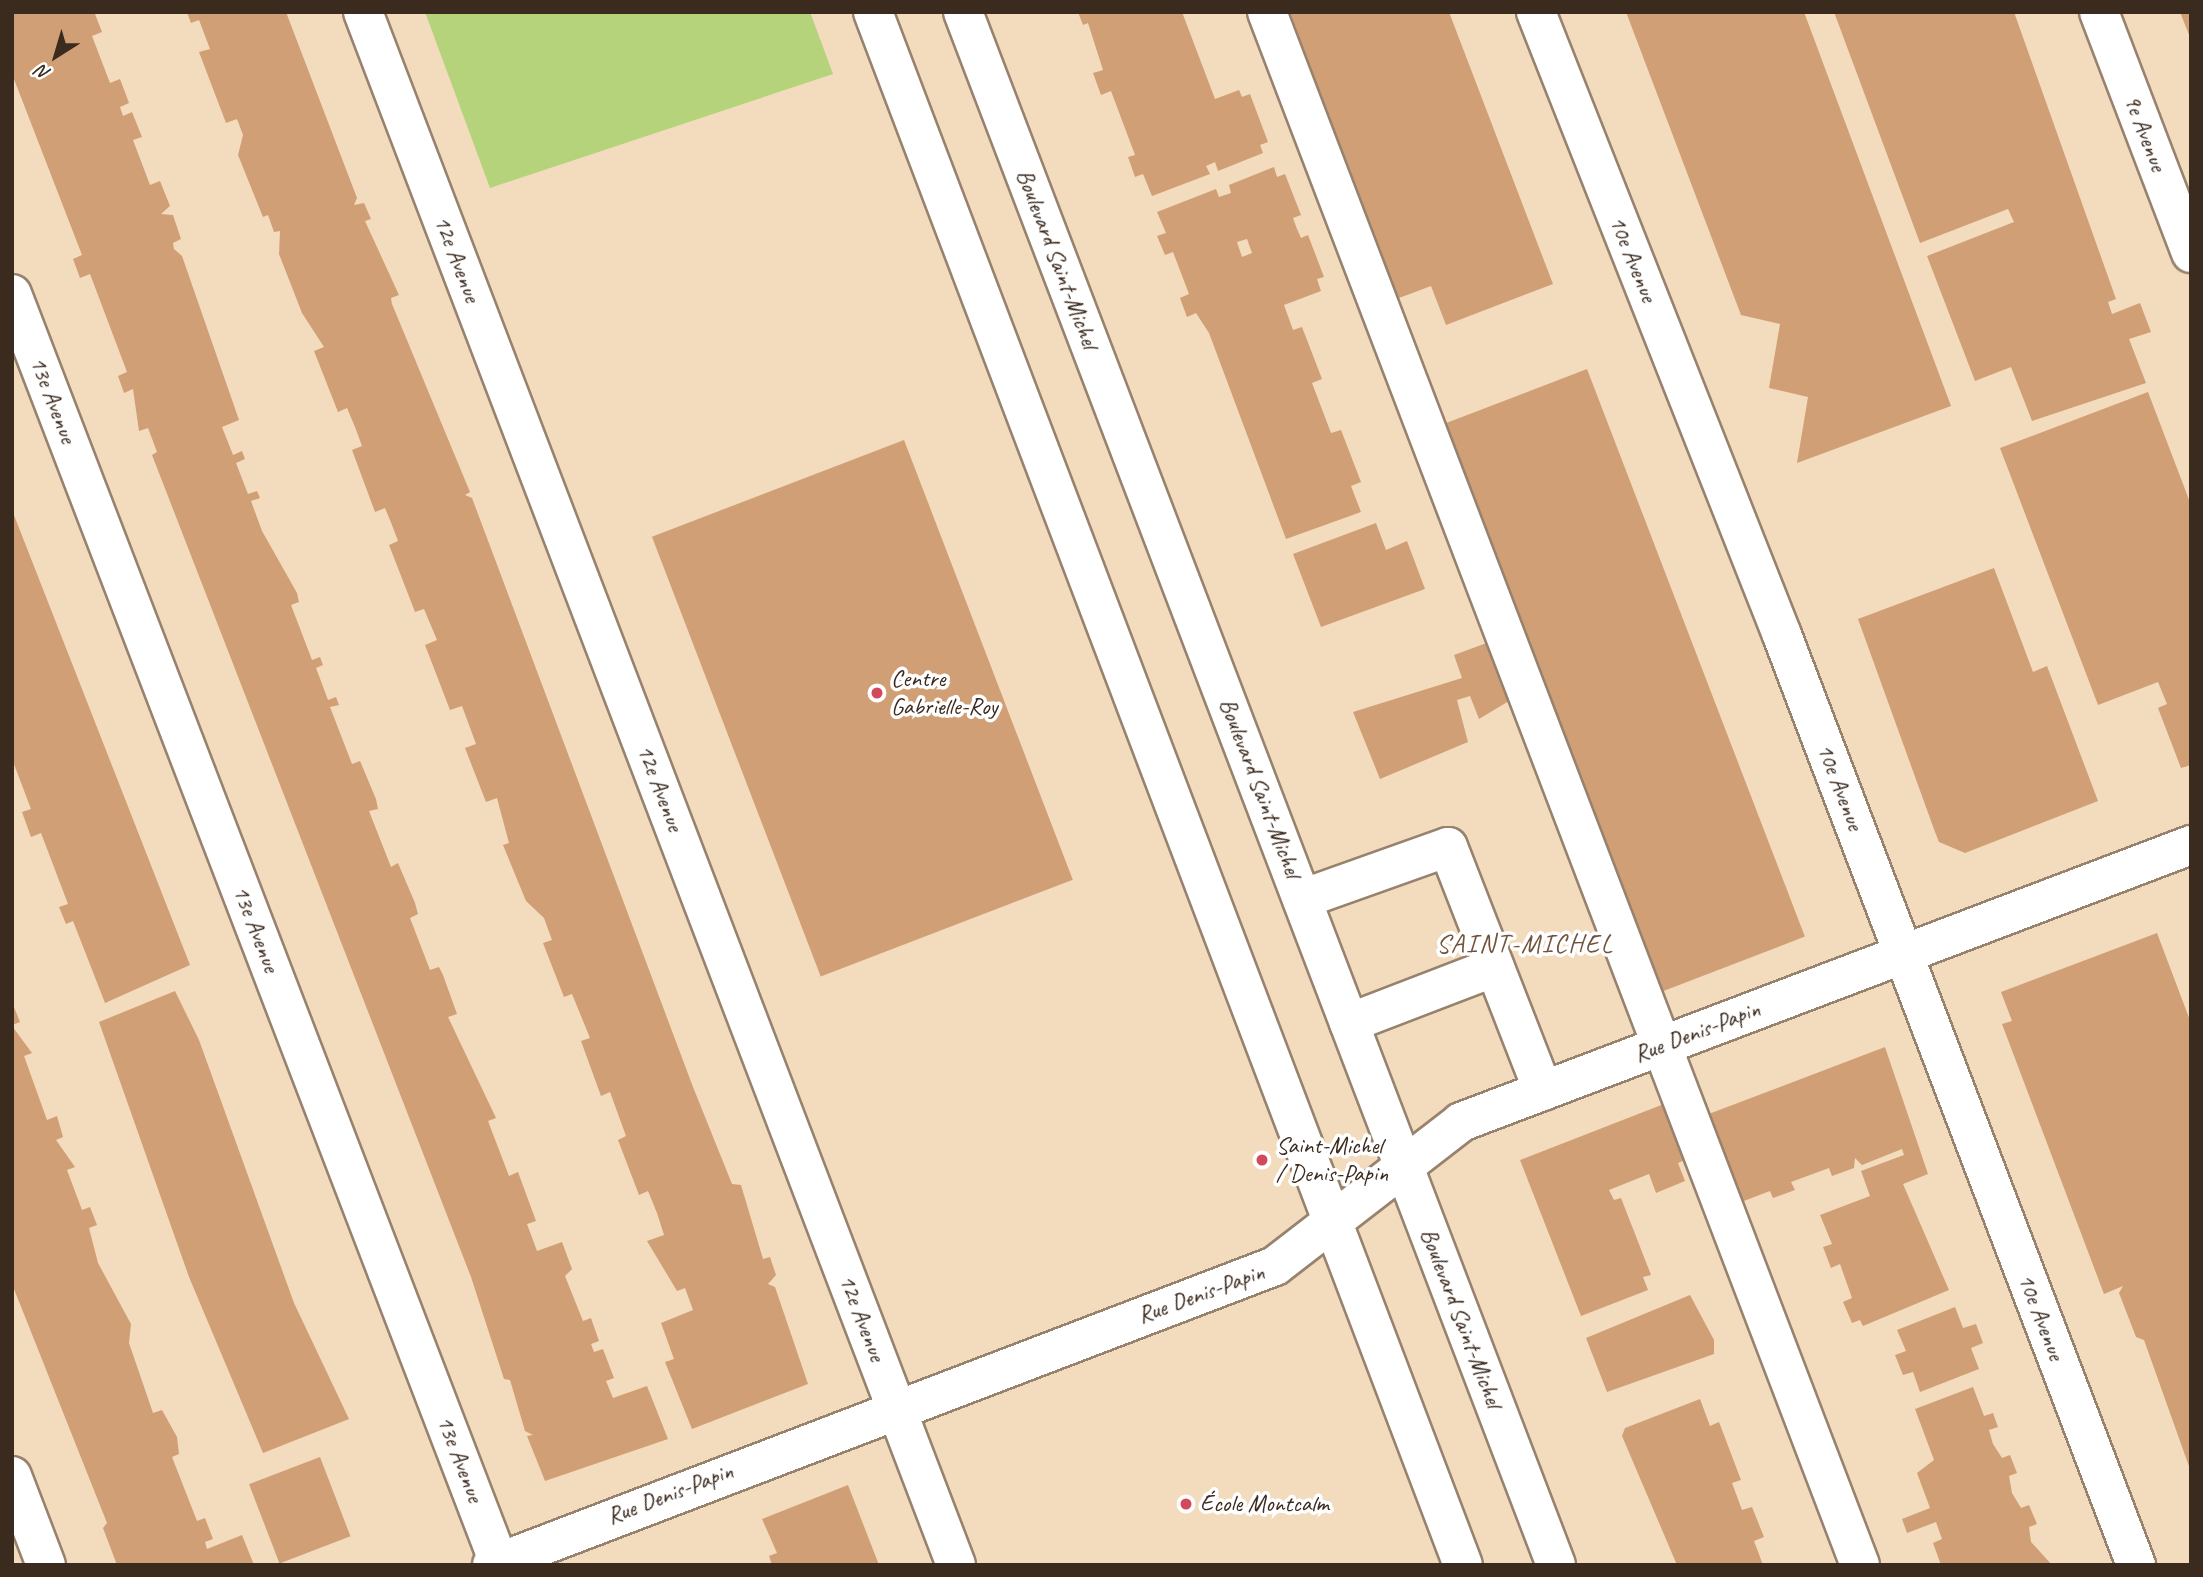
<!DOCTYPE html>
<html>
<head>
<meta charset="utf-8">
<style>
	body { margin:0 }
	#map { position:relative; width:2203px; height:1577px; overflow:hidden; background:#f3dbbd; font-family:Caveat,sans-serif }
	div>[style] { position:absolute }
	.green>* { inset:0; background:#b4d37a }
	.building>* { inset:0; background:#d19f75; transform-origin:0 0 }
	.roads { filter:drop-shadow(2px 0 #97826e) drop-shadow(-2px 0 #97826e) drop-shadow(0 2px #97826e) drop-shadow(0 -2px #97826e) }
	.minor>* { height:38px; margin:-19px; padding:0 19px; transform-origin:19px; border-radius:19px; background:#fff }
	.major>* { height:38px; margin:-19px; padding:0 19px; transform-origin:19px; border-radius:19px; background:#fff }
	.dots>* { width:19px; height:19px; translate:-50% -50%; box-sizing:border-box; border:4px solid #fff; border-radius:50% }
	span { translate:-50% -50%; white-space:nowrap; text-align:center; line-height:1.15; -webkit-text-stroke:7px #fff; paint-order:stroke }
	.street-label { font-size:24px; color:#3b2a1e }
	.poi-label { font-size:24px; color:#3b2a1e }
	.left { translate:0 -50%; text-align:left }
	.neighbourhood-label { font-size:26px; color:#70533c; letter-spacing:2px }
	.frame { position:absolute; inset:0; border:14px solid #3b2a1e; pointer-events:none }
	.north { position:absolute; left:21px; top:21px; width:70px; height:70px; -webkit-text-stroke:5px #fff; paint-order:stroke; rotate:217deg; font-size:19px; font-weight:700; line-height:28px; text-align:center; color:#3b2a1e }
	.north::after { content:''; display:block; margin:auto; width:24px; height:32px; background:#3b2a1e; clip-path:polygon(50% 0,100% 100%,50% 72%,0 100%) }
</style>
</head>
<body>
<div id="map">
	<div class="green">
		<i style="clip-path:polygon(425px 12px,810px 12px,833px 74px,490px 188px)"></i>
	</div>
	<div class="building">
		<i style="clip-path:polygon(12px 12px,95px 14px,102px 32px,92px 36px,110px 83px,120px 79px,129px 103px,120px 107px,123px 116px,132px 112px,142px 137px,133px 140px,150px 185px,160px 181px,170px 206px,161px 214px,173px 215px,181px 239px,173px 243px,174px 249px,182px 256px,239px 420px,222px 427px,233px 455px,242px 451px,245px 459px,236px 463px,248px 494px,257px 491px,260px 498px,251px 501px,262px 531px,297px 593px,299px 602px,291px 605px,312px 660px,320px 657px,323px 665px,316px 668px,328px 700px,336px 697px,339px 705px,330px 707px,352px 764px,360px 761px,376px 799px,378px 809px,369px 811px,391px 867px,398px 863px,415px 903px,418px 914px,410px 918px,430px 970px,439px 967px,443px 975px,457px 1014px,448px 1017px,496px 1118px,488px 1121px,509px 1176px,518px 1172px,536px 1221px,527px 1224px,537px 1251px,562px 1242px,572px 1269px,565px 1276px,583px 1321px,591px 1318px,599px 1341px,591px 1344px,594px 1352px,603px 1349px,614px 1378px,606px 1381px,613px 1398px,647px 1386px,668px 1439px,545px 1481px,527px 1436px,533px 1435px,525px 1431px,510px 1380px,504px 1379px,471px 1277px,152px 455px,157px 452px,148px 428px,139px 431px,133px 389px,124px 393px,118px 376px,127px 372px,90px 274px,80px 278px,73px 259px,82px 255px,12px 74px)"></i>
		<i style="clip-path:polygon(187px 12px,286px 12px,357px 198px,354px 205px,364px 203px,371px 219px,365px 221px,399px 295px,391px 298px,392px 304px,470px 492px,465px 495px,472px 498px,693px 1087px,732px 1184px,741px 1185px,763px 1259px,770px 1257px,776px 1275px,768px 1284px,775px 1287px,808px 1384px,692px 1429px,665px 1362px,674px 1359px,661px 1323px,693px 1310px,685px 1288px,677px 1291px,647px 1241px,664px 1235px,657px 1213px,648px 1191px,639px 1195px,618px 1140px,626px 1136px,610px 1092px,601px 1096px,581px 1041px,590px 1038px,572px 994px,564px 997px,543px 943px,552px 940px,544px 918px,526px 901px,503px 845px,509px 843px,497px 798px,486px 802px,465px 748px,476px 744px,462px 706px,450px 710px,425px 645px,437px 640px,424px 609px,415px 612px,389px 545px,398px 541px,392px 525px,385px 508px,375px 512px,352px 450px,362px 446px,355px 427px,347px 408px,338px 412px,314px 351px,324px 347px,302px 313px,279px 254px,280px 231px,274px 232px,268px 215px,263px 217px,238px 155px,243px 135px,237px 119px,226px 123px,199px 52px,210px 49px,199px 20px,191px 23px)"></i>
		<i style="clip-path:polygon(1078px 12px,1182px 12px,1215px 99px,1239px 90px,1242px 97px,1250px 94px,1268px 142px,1260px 145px,1263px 153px,1218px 171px,1215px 162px,1206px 166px,1210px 174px,1152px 196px,1143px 174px,1135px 177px,1128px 157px,1135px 155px,1111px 91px,1101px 95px,1093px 73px,1103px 70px,1088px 23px,1083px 25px)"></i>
		<i style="clip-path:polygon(1290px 12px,1449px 12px,1553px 284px,1446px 325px,1431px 286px,1391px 301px,1301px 67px,1309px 64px)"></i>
		<i style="clip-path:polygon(1626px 12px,1804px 12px,1951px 406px,1797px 463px,1808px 397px,1769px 388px,1780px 324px,1741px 315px)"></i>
		<i style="clip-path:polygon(1834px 12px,2014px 12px,2116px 299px,2108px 302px,2112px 314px,2140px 303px,2151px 332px,2129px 339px,2146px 383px,2032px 421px,2011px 367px,1975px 381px,1927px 256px,2014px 222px,2008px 209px,1920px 243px)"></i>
		<i style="clip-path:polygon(2180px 12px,2191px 12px,2191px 40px)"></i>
		<i style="clip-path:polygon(evenodd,1274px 167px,1277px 177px,1285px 174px,1301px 215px,1293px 218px,1297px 229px,1301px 238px,1308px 235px,1324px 277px,1317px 279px,1321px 291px,1284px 305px,1293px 330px,1302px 327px,1322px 379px,1312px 383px,1331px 433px,1341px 430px,1361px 482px,1351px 486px,1361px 512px,1286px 539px,1209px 333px,1196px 313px,1187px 317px,1180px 298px,1189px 294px,1173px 252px,1165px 255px,1157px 236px,1166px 233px,1157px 212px,1216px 189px,1219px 197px,1231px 193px,1229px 185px,1274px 167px,1247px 239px,1252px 253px,1242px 257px,1237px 242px,1247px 239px)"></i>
		<i style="left:1587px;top:369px;width:608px;height:157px;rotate:69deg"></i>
		<i style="clip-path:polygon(2148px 392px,2191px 505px,2191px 765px,2181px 768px,2158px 708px,2167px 704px,2158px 682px,2098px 705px,2000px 448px)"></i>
		<i style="left:904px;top:440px;width:471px;height:270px;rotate:69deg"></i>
		<i style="clip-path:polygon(12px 510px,190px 965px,105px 1003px,73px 921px,66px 924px,59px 907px,68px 904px,41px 833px,31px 837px,22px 812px,31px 809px,12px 759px)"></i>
		<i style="clip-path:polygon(1376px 523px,1386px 550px,1407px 541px,1425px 589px,1321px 627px,1293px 554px)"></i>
		<i style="clip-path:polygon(1994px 568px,2033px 672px,2047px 666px,2098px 801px,1965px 853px,1939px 842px,1935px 832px,1858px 619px)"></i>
		<i style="clip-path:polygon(1492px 641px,1514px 698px,1479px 719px,1470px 696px,1457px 700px,1468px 742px,1380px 779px,1353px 712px,1462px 678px,1454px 655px)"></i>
		<i style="clip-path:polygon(2157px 933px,2191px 1023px,2191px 1472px,2144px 1340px,2136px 1337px,2119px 1293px,2123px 1286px,2104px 1294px,2002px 1024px,2012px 1021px,2001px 992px)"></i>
		<i style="clip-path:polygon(175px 991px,199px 1040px,294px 1303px,349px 1419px,263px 1453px,189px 1277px,99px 1022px)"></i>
		<i style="clip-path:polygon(12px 1002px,20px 1022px,12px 1025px)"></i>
		<i style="clip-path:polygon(12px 1026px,32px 1053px,24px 1056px,47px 1120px,57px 1116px,63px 1137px,56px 1140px,75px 1167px,67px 1170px,82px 1210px,90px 1207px,97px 1225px,89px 1228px,98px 1263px,131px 1324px,129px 1343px,153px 1413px,162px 1410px,177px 1437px,179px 1454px,172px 1457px,197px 1521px,205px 1518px,213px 1539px,205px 1542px,207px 1549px,242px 1535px,254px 1565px,117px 1565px,103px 1528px,107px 1523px,12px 1284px)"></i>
		<i style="clip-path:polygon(1885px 1047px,1928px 1174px,1903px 1184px,1949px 1290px,1863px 1326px,1860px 1320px,1852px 1323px,1843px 1302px,1852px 1298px,1840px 1264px,1831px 1268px,1823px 1247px,1832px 1244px,1820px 1215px,1870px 1196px,1861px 1171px,1904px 1155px,1902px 1149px,1862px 1165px,1855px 1158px,1854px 1168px,1832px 1176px,1829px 1168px,1791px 1182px,1795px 1190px,1773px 1198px,1770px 1191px,1736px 1204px,1706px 1115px)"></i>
		<i style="clip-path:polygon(1669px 1102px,1691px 1157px,1678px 1163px,1685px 1181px,1656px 1193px,1649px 1174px,1609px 1190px,1614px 1200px,1621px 1198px,1651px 1275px,1643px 1277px,1648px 1290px,1581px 1316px,1520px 1160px)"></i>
		<i style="clip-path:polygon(1690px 1295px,1714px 1340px,1714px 1354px,1607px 1392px,1586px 1338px)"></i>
		<i style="clip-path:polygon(1955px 1307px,1963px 1328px,1976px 1324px,1983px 1343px,1971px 1348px,1979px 1369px,1920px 1392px,1913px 1372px,1903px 1375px,1895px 1355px,1906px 1351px,1897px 1330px)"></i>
		<i style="clip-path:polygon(1973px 1387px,1984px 1416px,1993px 1413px,1998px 1427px,1989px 1430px,1993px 1444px,2002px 1458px,2010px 1455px,2017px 1473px,2009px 1476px,2012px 1493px,2021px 1508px,2029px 1505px,2037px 1524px,2029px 1527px,2031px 1542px,2052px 1565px,1941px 1565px,1933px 1543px,1942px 1539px,1936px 1522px,1907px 1533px,1902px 1519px,1930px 1508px,1917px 1473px,1934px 1460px,1915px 1409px)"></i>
		<i style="clip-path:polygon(1700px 1399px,1710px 1426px,1719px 1422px,1741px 1480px,1732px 1483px,1742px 1510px,1752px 1507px,1764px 1537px,1754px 1541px,1763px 1565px,1677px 1565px,1622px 1436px,1625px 1428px)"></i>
		<i style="left:320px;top:1457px;width:85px;height:76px;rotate:69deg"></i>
		<i style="clip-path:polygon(848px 1485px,879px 1565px,772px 1565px,769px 1556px,777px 1553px,762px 1519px)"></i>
	</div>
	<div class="roads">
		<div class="minor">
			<i style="left:363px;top:12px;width:1662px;rotate:69.1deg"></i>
			<i style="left:1267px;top:12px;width:1662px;rotate:69.1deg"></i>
			<i style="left:1536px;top:12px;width:670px;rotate:68.45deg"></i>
			<i style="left:1782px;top:635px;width:995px;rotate:69.16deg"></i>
			<i style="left:2099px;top:12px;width:258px;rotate:69.1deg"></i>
			<i style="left:12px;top:294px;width:1361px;rotate:69deg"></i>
			<i style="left:1302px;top:899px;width:155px;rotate:-19.6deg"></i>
			<i style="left:1448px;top:847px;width:262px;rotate:68.7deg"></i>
			<i style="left:1349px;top:1023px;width:156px;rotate:-21deg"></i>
			<i style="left:12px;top:1476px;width:95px;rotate:69.1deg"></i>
			<i style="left:492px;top:1565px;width:838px;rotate:-20.9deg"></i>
			<i style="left:1275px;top:1266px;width:235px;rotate:-37.7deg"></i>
			<i style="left:1461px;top:1122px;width:781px;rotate:-20.78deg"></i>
		</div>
		<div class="major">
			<i style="left:873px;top:12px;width:1661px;rotate:69.2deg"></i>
			<i style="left:963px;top:12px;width:1662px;rotate:69.1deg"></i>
		</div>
	</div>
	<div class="dots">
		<i style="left:877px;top:693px;background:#d1495b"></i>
		<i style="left:1262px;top:1160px;background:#d1495b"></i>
		<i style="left:1186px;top:1504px;background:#d1495b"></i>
	</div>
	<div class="street-label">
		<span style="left:2145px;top:133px;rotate:69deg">9e Avenue</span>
		<span style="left:457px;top:259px;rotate:69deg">12e Avenue</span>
		<span style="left:1057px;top:259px;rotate:69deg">Boulevard Saint-Michel</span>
		<span style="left:1633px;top:259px;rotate:68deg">10e Avenue</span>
		<span style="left:53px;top:400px;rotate:69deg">13e Avenue</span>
		<span style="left:1840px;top:787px;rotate:69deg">10e Avenue</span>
		<span style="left:660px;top:788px;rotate:69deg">12e Avenue</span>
		<span style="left:1260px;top:788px;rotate:69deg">Boulevard Saint-Michel</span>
		<span style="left:256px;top:929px;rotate:69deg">13e Avenue</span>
		<span style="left:1697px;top:1032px;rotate:-21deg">Rue Denis-Papin</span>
		<span style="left:1201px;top:1294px;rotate:-20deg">Rue Denis-Papin</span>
		<span style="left:2041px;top:1317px;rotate:69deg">10e Avenue</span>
		<span style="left:862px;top:1318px;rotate:69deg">12e Avenue</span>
		<span style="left:1461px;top:1318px;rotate:69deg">Boulevard Saint-Michel</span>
		<span style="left:460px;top:1459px;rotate:69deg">13e Avenue</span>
		<span style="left:670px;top:1494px;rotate:-21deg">Rue Denis-Papin</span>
	</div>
	<div class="poi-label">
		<span class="left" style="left:891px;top:693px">Centre<br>Gabrielle-Roy</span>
		<span class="left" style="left:1276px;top:1160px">Saint-Michel<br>/ Denis-Papin</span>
		<span class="left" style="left:1200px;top:1504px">École Montcalm</span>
	</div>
	<div class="neighbourhood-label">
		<span style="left:1525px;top:944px">SAINT-MICHEL</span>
	</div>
	<div class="frame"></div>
	<div class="north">N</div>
</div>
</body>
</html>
